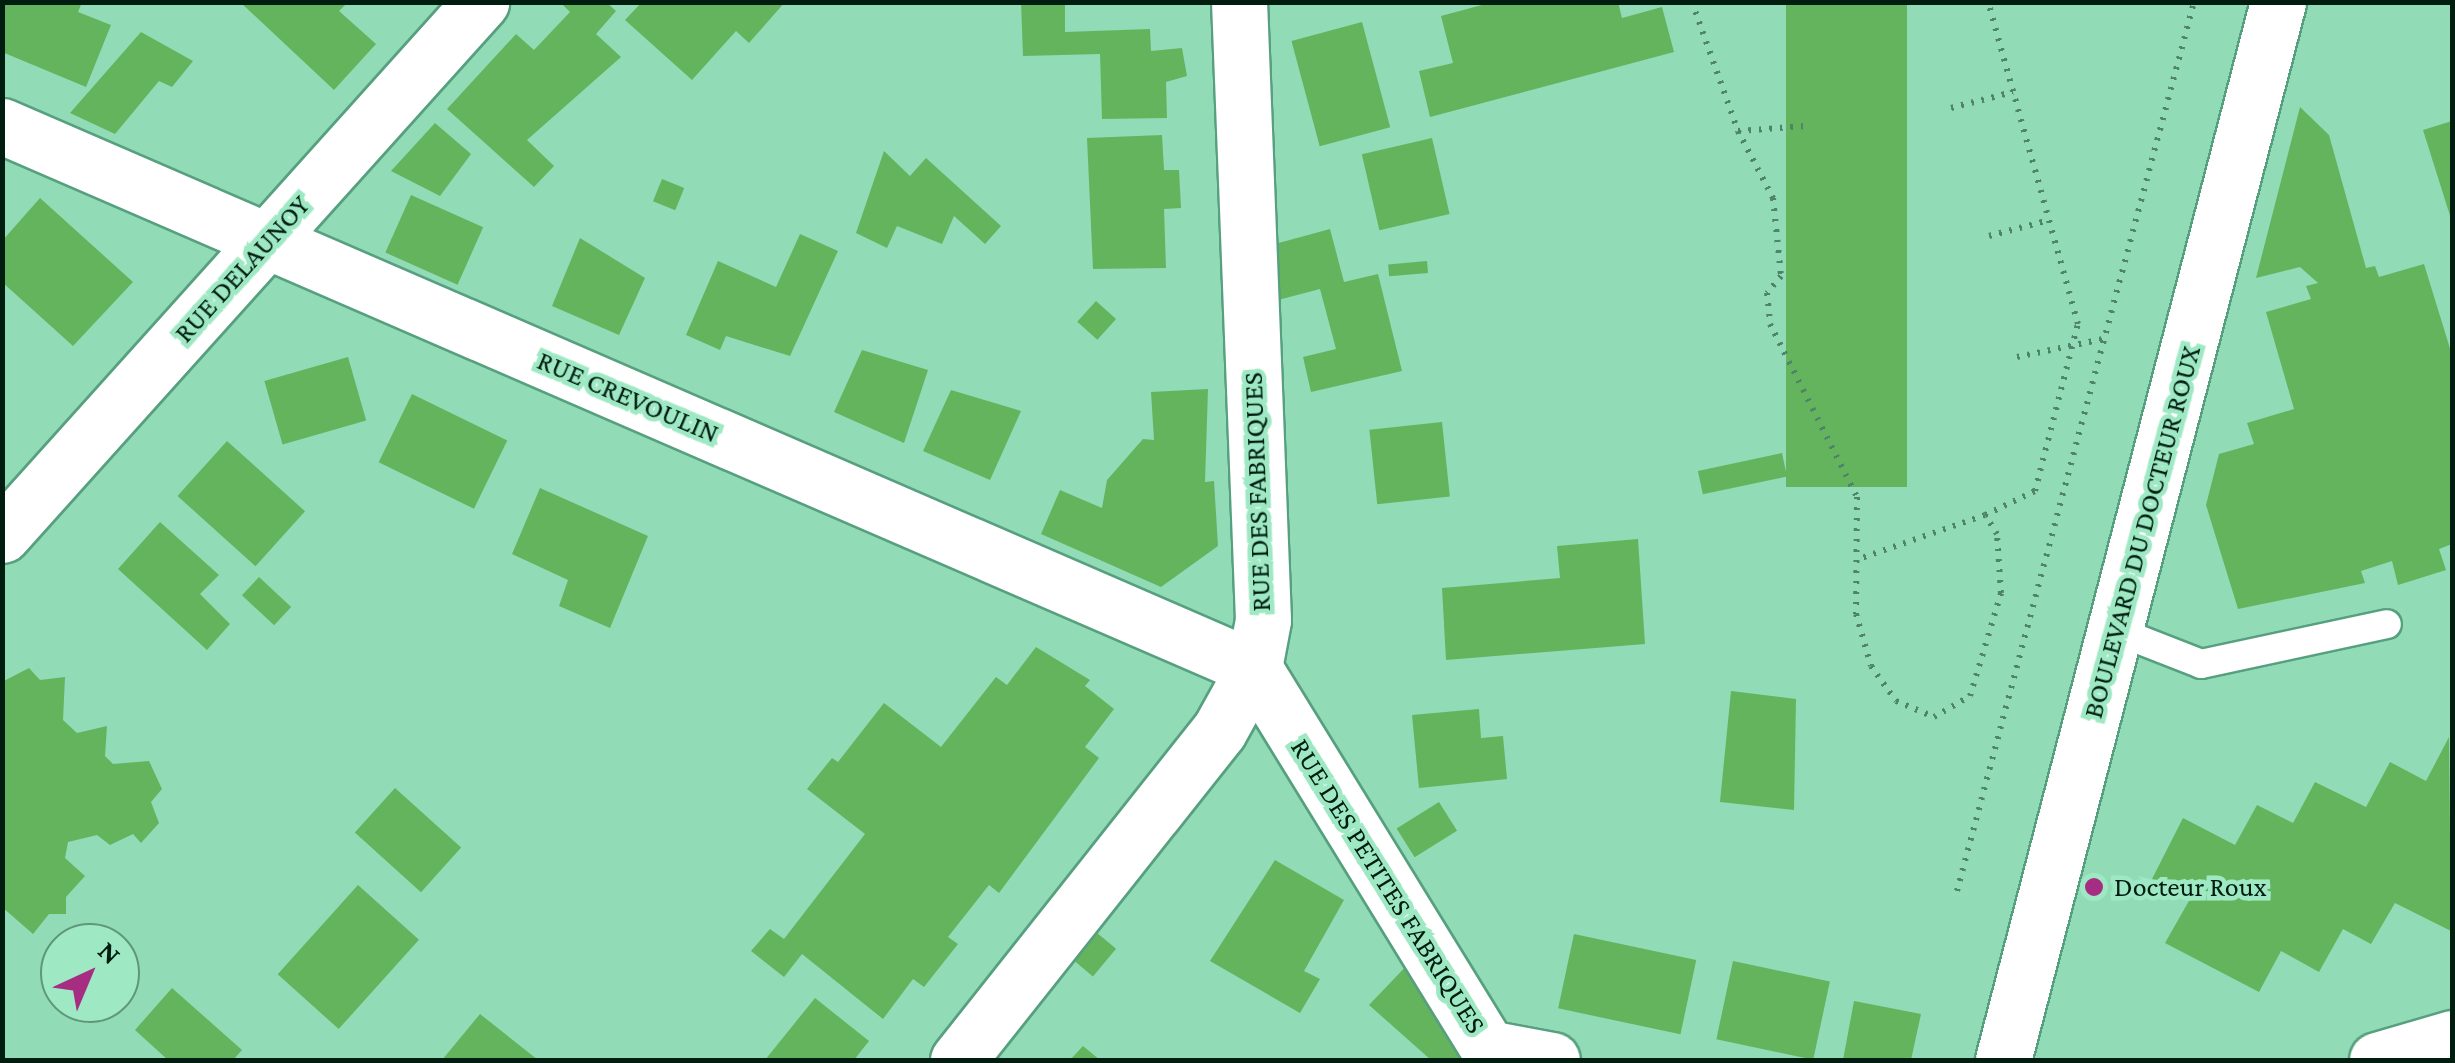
<!DOCTYPE html>
<html>
<head>
<meta charset="utf-8">
<style>
	body { margin:0 }
	#map { position:relative; width:2455px; height:1063px; overflow:hidden; background:#91dbb7; font-family:"Crimson Pro",serif }
	div>[style] { position:absolute }
	.building>* { inset:0; background:#64b45e; transform-origin:0 0 }
	.path>* { height:6px; margin-top:-3px; transform-origin:0; background:repeating-linear-gradient(90deg,#4f846b 0 2.5px,transparent 0 10.5px) }
	.roads { filter:drop-shadow(2px 0 #57a07f) drop-shadow(-2px 0 #57a07f) drop-shadow(0 2px #57a07f) drop-shadow(0 -2px #57a07f) }
	.service>* { height:28px; margin:-14px; padding:0 14px; transform-origin:14px; border-radius:14px; background:#fff }
	.minor>* { height:55px; margin:-27.5px; padding:0 27.5px; transform-origin:27.5px; border-radius:27.5px; background:#fff }
	.dots>* { width:28px; height:28px; translate:-50% -50%; box-sizing:border-box; border:5px solid #9ee9c4; border-radius:50% }
	span { translate:-50% -50%; white-space:nowrap; text-align:center; line-height:1.15; -webkit-text-stroke:9px #9ee9c4; paint-order:stroke }
	.street-label { font-size:28px; color:#001d10 }
	.poi-label { font-size:28px; color:#001d10 }
	.left { translate:0 -50%; text-align:left }
	.frame { position:absolute; inset:0; border:5px solid #001d10; pointer-events:none }
	.north { position:absolute; left:40px; top:923px; width:100px; height:100px; box-sizing:border-box; background:#9ee9c4; border:2px solid #5f977c; border-radius:50%; rotate:44deg; font-size:28px; font-weight:700; line-height:40px; text-align:center; color:#001d10 }
	.north::after { content:''; display:block; margin:auto; width:35px; height:45px; background:#a72d83; clip-path:polygon(50% 0,100% 100%,50% 72%,0 100%) }
</style>
</head>
<body>
<div id="map">
	<div class="building">
		<i style="clip-path:polygon(2px 2px,82px 2px,78px 12px,111px 25px,86px 87px,2px 52px)"></i>
		<i style="clip-path:polygon(240px 2px,348px 2px,339px 11px,376px 44px,334px 90px)"></i>
		<i style="clip-path:polygon(560px 2px,606px 2px,616px 11px,596px 34px,621px 57px,527px 140px,554px 166px,534px 187px,447px 109px,516px 34px,534px 50px,570px 12px)"></i>
		<i style="clip-path:polygon(642px 2px,785px 2px,749px 43px,736px 31px,692px 80px,625px 20px)"></i>
		<i style="clip-path:polygon(1021px 2px,1065px 2px,1065px 32px,1150px 29px,1151px 51px,1182px 48px,1187px 76px,1166px 82px,1167px 118px,1102px 119px,1100px 54px,1023px 56px)"></i>
		<i style="clip-path:polygon(1493px 2px,1618px 2px,1622px 18px,1662px 7px,1674px 52px,1430px 117px,1419px 71px,1453px 63px,1441px 16px)"></i>
		<i style="left:1786px;top:2px;width:121px;height:485px"></i>
		<i style="left:1362px;top:22px;width:109px;height:73px;rotate:75deg"></i>
		<i style="clip-path:polygon(141px 32px,193px 61px,172px 87px,159px 81px,115px 134px,70px 113px)"></i>
		<i style="clip-path:polygon(2300px 107px,2329px 135px,2366px 268px,2375px 266px,2379px 277px,2424px 264px,2452px 355px,2452px 544px,2439px 549px,2446px 570px,2398px 585px,2392px 561px,2361px 571px,2365px 583px,2238px 609px,2206px 505px,2219px 454px,2254px 444px,2247px 423px,2294px 409px,2266px 312px,2311px 299px,2306px 286px,2318px 283px,2300px 267px,2256px 278px)"></i>
		<i style="clip-path:polygon(2452px 121px,2452px 222px,2423px 130px)"></i>
		<i style="clip-path:polygon(435px 123px,471px 154px,440px 196px,391px 171px)"></i>
		<i style="clip-path:polygon(1162px 135px,1164px 170px,1179px 170px,1181px 208px,1164px 209px,1166px 268px,1093px 269px,1087px 138px)"></i>
		<i style="left:1432px;top:138px;width:78px;height:72px;rotate:77deg"></i>
		<i style="clip-path:polygon(884px 151px,910px 176px,926px 158px,1001px 226px,985px 244px,954px 216px,942px 244px,897px 226px,887px 248px,856px 233px)"></i>
		<i style="left:662px;top:179px;width:24px;height:24px;rotate:22deg"></i>
		<i style="left:411px;top:195px;width:79px;height:63px;rotate:24deg"></i>
		<i style="clip-path:polygon(40px 198px,133px 282px,73px 346px,2px 282px,2px 241px)"></i>
		<i style="clip-path:polygon(1330px 229px,1344px 282px,1378px 274px,1402px 371px,1311px 392px,1303px 357px,1336px 349px,1320px 289px,1278px 300px,1275px 244px)"></i>
		<i style="clip-path:polygon(800px 234px,838px 251px,790px 356px,726px 336px,720px 350px,686px 335px,718px 261px,776px 287px)"></i>
		<i style="clip-path:polygon(580px 238px,645px 278px,619px 335px,552px 306px)"></i>
		<i style="left:1427px;top:261px;width:12px;height:39px;rotate:85deg"></i>
		<i style="left:1096px;top:301px;width:27px;height:28px;rotate:42deg"></i>
		<i style="clip-path:polygon(862px 350px,928px 370px,904px 443px,834px 412px)"></i>
		<i style="left:348px;top:357px;width:66px;height:87px;rotate:74deg"></i>
		<i style="clip-path:polygon(1208px 389px,1205px 482px,1214px 481px,1218px 546px,1161px 587px,1041px 534px,1060px 490px,1102px 508px,1107px 480px,1143px 439px,1154px 440px,1151px 392px)"></i>
		<i style="clip-path:polygon(951px 390px,1021px 411px,990px 480px,923px 451px)"></i>
		<i style="left:412px;top:394px;width:106px;height:76px;rotate:26deg"></i>
		<i style="left:1442px;top:422px;width:75px;height:73px;rotate:84deg"></i>
		<i style="left:227px;top:441px;width:105px;height:74px;rotate:42deg"></i>
		<i style="left:1782px;top:453px;width:24px;height:86px;rotate:78deg"></i>
		<i style="clip-path:polygon(540px 488px,648px 536px,610px 628px,559px 606px,568px 580px,512px 554px)"></i>
		<i style="clip-path:polygon(160px 522px,219px 575px,200px 594px,230px 624px,207px 650px,118px 569px)"></i>
		<i style="clip-path:polygon(1638px 539px,1645px 644px,1446px 660px,1442px 588px,1560px 578px,1557px 546px)"></i>
		<i style="left:259px;top:577px;width:44px;height:25px;rotate:43deg"></i>
		<i style="clip-path:polygon(1036px 647px,1090px 680px,1085px 686px,1114px 709px,1085px 747px,1099px 758px,999px 893px,989px 885px,948px 937px,958px 944px,924px 987px,913px 979px,883px 1019px,802px 954px,784px 977px,751px 951px,770px 929px,784px 939px,865px 834px,807px 789px,832px 758px,838px 762px,884px 703px,941px 747px,996px 677px,1007px 685px)"></i>
		<i style="clip-path:polygon(29px 668px,40px 680px,65px 677px,63px 720px,77px 733px,107px 726px,105px 756px,113px 764px,149px 761px,162px 789px,151px 802px,159px 823px,141px 843px,133px 834px,110px 845px,97px 835px,68px 842px,65px 858px,85px 876px,66px 897px,66px 914px,49px 914px,33px 934px,2px 907px,2px 682px)"></i>
		<i style="clip-path:polygon(1731px 691px,1796px 699px,1794px 810px,1720px 802px)"></i>
		<i style="clip-path:polygon(1479px 709px,1481px 738px,1503px 736px,1507px 779px,1419px 788px,1412px 715px)"></i>
		<i style="clip-path:polygon(2449px 737px,2451px 931px,2395px 903px,2371px 944px,2343px 929px,2319px 972px,2281px 951px,2259px 992px,2165px 943px,2190px 899px,2152px 879px,2183px 818px,2235px 845px,2257px 805px,2293px 823px,2315px 782px,2366px 807px,2390px 762px,2426px 781px)"></i>
		<i style="left:395px;top:788px;width:89px;height:60px;rotate:42deg"></i>
		<i style="left:1439px;top:802px;width:34px;height:50px;rotate:58deg"></i>
		<i style="clip-path:polygon(1275px 860px,1344px 900px,1304px 971px,1320px 979px,1300px 1013px,1210px 961px)"></i>
		<i style="left:358px;top:885px;width:82px;height:120px;rotate:42deg"></i>
		<i style="left:1090px;top:927px;width:34px;height:36px;rotate:40deg"></i>
		<i style="left:1574px;top:934px;width:125px;height:76px;rotate:12deg"></i>
		<i style="clip-path:polygon(1412px 960px,1473px 1060px,1431px 1060px,1369px 1005px)"></i>
		<i style="left:1733px;top:961px;width:99px;height:80px;rotate:12deg"></i>
		<i style="clip-path:polygon(172px 988px,242px 1050px,233px 1060px,168px 1060px,135px 1030px)"></i>
		<i style="clip-path:polygon(815px 998px,869px 1041px,854px 1060px,765px 1060px)"></i>
		<i style="clip-path:polygon(1854px 1001px,1921px 1014px,1911px 1060px,1843px 1060px)"></i>
		<i style="clip-path:polygon(480px 1014px,538px 1060px,442px 1060px)"></i>
		<i style="clip-path:polygon(1083px 1046px,1100px 1060px,1070px 1060px)"></i>
	</div>
	<div class="path">
		<i style="left:1692px;top:2px;width:137px;rotate:70.4deg"></i>
		<i style="left:1738px;top:131px;width:76px;rotate:62.4deg"></i>
		<i style="left:1773px;top:198px;width:78px;rotate:84.1deg"></i>
		<i style="left:1781px;top:276px;width:22px;rotate:129deg"></i>
		<i style="left:1767px;top:293px;width:31px;rotate:84deg"></i>
		<i style="left:1770px;top:324px;width:194px;rotate:63.3deg"></i>
		<i style="left:1857px;top:497px;width:117px;rotate:90.5deg"></i>
		<i style="left:1856px;top:614px;width:54px;rotate:73.9deg"></i>
		<i style="left:1871px;top:666px;width:43px;rotate:54.5deg"></i>
		<i style="left:1896px;top:701px;width:41px;rotate:22.8deg"></i>
		<i style="left:1934px;top:717px;width:42px;rotate:-30.3deg"></i>
		<i style="left:1970px;top:696px;width:108px;rotate:-73.2deg"></i>
		<i style="left:2001px;top:593px;width:59px;rotate:-93.9deg"></i>
		<i style="left:1997px;top:534px;width:22px;rotate:-122deg"></i>
		<i style="left:1985px;top:515px;width:133px;rotate:160.8deg"></i>
		<i style="left:1951px;top:108px;width:64px;rotate:-14.5deg"></i>
		<i style="left:1738px;top:131px;width:68px;rotate:-4.2deg"></i>
		<i style="left:1989px;top:236px;width:62px;rotate:-14.9deg"></i>
		<i style="left:2017px;top:357px;width:88px;rotate:-11.8deg"></i>
		<i style="left:1985px;top:515px;width:55px;rotate:-25.6deg"></i>
		<i style="left:2035px;top:491px;width:172px;rotate:-75.6deg"></i>
		<i style="left:2078px;top:324px;width:334px;rotate:-105.6deg"></i>
		<i style="left:1957px;top:891px;width:920px;rotate:-75.07deg"></i>
	</div>
	<div class="roads">
		<div class="service">
			<i style="left:2117px;top:631px;width:90px;rotate:21.4deg"></i>
			<i style="left:2201px;top:664px;width:190px;rotate:-12.1deg"></i>
		</div>
		<div class="minor">
			<i style="left:2px;top:126px;width:1364px;rotate:23.41deg"></i>
			<i style="left:2px;top:535px;width:717px;rotate:-48.05deg"></i>
			<i style="left:1254px;top:668px;width:446px;rotate:58.4deg"></i>
			<i style="left:1488px;top:1048px;width:65px;rotate:10.6deg"></i>
			<i style="left:958px;top:1060px;width:420px;rotate:-51.6deg"></i>
			<i style="left:1219px;top:731px;width:72px;rotate:-60.9deg"></i>
			<i style="left:1254px;top:668px;width:49px;rotate:-79.4deg"></i>
			<i style="left:1263px;top:620px;width:618px;rotate:-92.22deg"></i>
			<i style="left:2003px;top:1060px;width:1093px;rotate:-75.43deg"></i>
			<i style="left:2377px;top:1060px;width:78px;rotate:-16.3deg"></i>
		</div>
	</div>
	<div class="dots">
		<i style="left:2094px;top:887px;background:#a72d83"></i>
	</div>
	<div class="street-label">
		<span style="left:242px;top:269px;rotate:-48deg">RUE DELAUNOY</span>
		<span style="left:628px;top:397px;rotate:23deg">RUE CREVOULIN</span>
		<span style="left:1257px;top:492px;rotate:-92deg">RUE DES FABRIQUES</span>
		<span style="left:2142px;top:532px;rotate:-75deg">BOULEVARD DU DOCTEUR ROUX</span>
		<span style="left:1388px;top:886px;rotate:58deg">RUE DES PETITES FABRIQUES</span>
	</div>
	<div class="poi-label">
		<span class="left" style="left:2114px;top:887px">Docteur Roux</span>
	</div>
	<div class="frame"></div>
	<div class="north">N</div>
</div>
</body>
</html>
